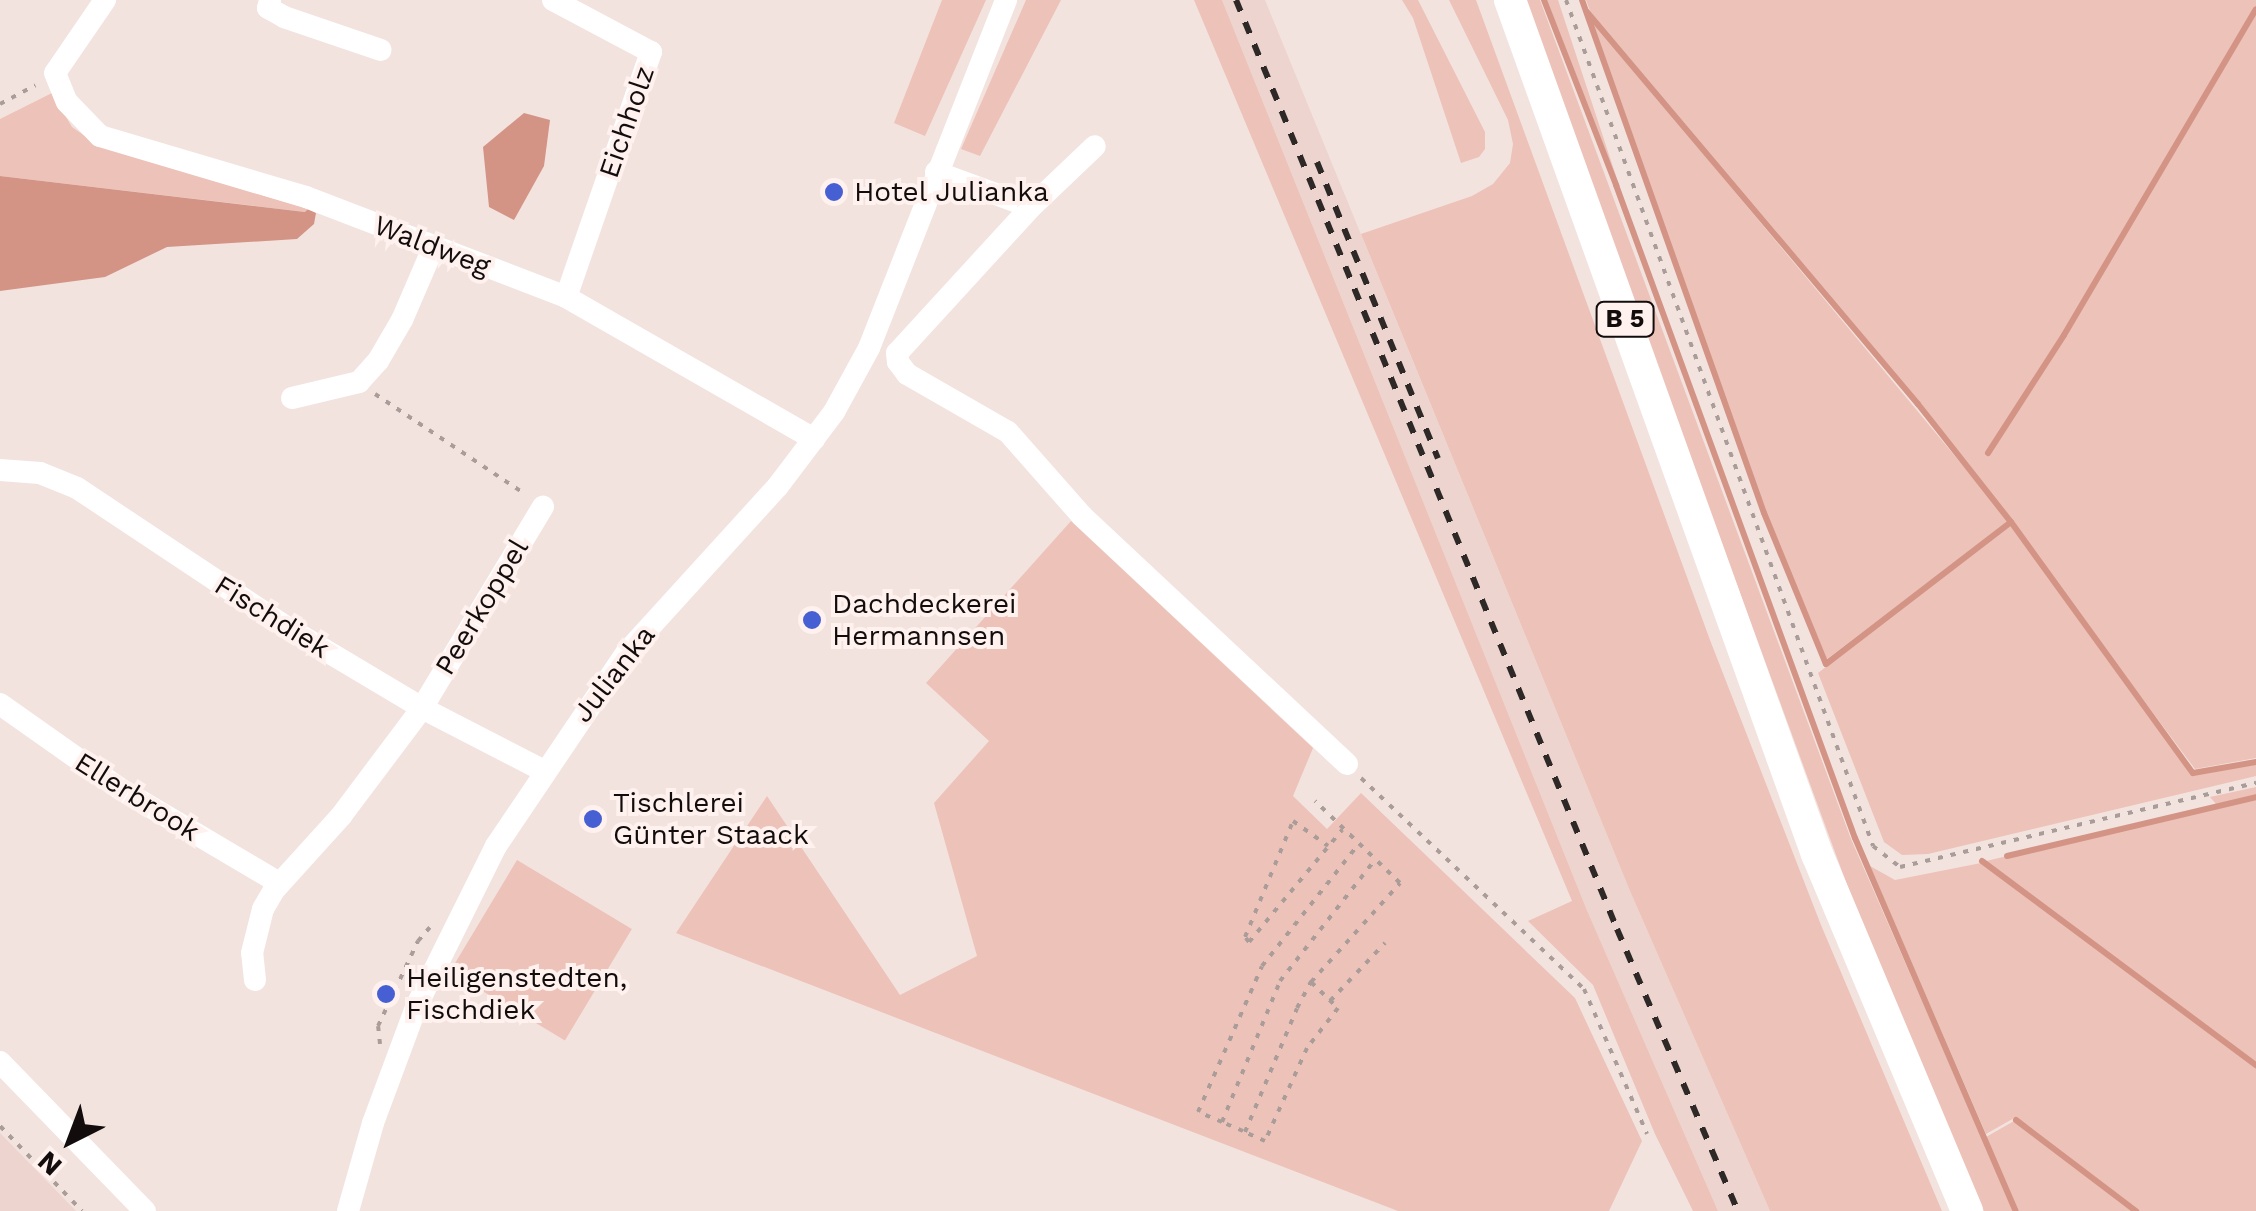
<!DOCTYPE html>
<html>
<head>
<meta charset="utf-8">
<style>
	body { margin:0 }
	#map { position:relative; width:2256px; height:1211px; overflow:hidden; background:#f3e3df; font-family:"Work Sans",sans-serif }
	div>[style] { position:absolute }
	.built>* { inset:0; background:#edd4ce }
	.green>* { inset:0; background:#edc2b8; transform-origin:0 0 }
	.water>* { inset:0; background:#d39486 }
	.stream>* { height:6px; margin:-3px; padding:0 3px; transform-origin:3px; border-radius:3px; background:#d39486 }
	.path>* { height:4px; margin-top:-2px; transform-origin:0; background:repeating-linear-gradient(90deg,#a99c99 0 5px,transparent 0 13px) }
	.minor>* { height:22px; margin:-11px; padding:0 11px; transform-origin:11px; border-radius:11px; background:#fff }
	.highway>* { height:32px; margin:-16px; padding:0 16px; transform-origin:16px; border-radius:16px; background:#fff }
	.rail>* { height:6px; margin-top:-3px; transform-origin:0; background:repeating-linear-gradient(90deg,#2e2827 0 12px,transparent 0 24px) }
	.dots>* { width:28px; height:28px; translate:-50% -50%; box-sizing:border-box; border:5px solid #fef1ee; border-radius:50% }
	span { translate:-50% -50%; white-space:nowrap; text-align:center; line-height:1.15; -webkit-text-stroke:8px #fef1ee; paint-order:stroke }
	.shield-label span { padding:2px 8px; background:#fef1ee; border:2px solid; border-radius:8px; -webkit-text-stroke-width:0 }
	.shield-label { font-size:25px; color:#120d0c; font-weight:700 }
	.street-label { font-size:28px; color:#120d0c }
	.poi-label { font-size:28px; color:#120d0c }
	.left { translate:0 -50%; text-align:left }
	.north { position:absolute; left:20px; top:1091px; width:100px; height:100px; -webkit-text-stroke:8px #fef1ee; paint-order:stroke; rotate:222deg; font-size:28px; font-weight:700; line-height:40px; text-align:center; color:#120d0c }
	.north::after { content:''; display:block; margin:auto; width:35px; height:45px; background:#120d0c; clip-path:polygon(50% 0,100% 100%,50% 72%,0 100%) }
</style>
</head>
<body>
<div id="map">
	<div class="built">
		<i style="clip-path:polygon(1222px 0,1265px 0,1630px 891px,1770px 1211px,1718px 1211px,1586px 908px)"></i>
		<i style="clip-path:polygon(0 1133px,76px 1211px,0 1211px)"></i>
	</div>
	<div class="green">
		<i style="clip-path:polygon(942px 0,986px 0,925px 136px,894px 123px)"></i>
		<i style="clip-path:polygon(1026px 0,1061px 0,980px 156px,961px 149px)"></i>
		<i style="clip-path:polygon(1194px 0,1222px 0,1586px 908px,1718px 1211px,1693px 1211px,1655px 1134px,1593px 985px,1528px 921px,1572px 901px)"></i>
		<i style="clip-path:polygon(1402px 0,1418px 0,1485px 132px,1485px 149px,1479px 157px,1461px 163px,1413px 18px)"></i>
		<i style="clip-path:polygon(1449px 0,1476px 0,1710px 640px,1821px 925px,1942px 1211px,1770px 1211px,1630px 891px,1361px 234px,1472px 196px,1493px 184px,1510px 163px,1513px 144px,1508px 120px)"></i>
		<i style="clip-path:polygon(1523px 0,1540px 0,1851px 839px,2014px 1211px,1984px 1211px,1858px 915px)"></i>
		<i style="clip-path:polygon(1547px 0,1558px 0,1618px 182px)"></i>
		<i style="clip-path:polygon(1586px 0,2256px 0,2256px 758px,2195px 769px,1921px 403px,1590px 11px)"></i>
		<i style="clip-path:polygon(1591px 19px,2009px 521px,1827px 659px,1766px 513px)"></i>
		<i style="clip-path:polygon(52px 93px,72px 127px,99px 146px,308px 209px,306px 212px,0 176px,0 119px)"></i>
		<i style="clip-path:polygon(1071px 521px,1313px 748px,1293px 796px,1327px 829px,1361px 793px,1575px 998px,1642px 1141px,1609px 1211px,1398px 1211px,676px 933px,767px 796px,900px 995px,977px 956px,934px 803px,989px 741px,926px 683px)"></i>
		<i style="clip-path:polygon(2010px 525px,2192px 775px,2256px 764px,2256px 776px,1928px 854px,1902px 855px,1884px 842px,1818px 673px)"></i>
		<i style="clip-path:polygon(2256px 787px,2256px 795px,2227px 802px,2216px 804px,2210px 797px)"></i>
		<i style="clip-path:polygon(2256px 798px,2256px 1064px,1986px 861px,2227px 805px)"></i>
		<i style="left:517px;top:860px;width:134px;height:130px;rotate:31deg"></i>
		<i style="clip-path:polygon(1981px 863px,2256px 1068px,2256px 1211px,2139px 1211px,2016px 1117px,1986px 1134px,1870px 866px,1895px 880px)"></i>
		<i style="clip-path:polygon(2014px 1121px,2133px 1211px,2018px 1211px,1986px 1137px)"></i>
	</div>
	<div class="water">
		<i style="clip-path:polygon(524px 113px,550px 120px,544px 166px,514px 220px,489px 207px,483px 147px)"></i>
		<i style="clip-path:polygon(0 176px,305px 212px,308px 209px,316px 213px,314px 224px,297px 239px,167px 247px,105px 277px,0 291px)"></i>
	</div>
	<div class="stream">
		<i style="left:1544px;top:0;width:199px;rotate:68.7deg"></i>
		<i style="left:1616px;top:185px;width:695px;rotate:69.9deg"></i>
		<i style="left:1855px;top:838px;width:406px;rotate:66.7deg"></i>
		<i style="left:1582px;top:0;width:544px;rotate:70.47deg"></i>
		<i style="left:1764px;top:513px;width:163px;rotate:67.7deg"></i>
		<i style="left:1826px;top:664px;width:233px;rotate:-37.5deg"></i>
		<i style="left:1587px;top:12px;width:513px;rotate:49.82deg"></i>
		<i style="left:1918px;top:404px;width:150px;rotate:51.8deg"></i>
		<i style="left:2011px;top:522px;width:310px;rotate:54.1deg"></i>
		<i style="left:2193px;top:773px;width:64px;rotate:-9.9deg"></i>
		<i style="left:1988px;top:453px;width:140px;rotate:-57.2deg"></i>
		<i style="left:2064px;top:335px;width:378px;rotate:-59.5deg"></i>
		<i style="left:2007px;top:856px;width:256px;rotate:-13.3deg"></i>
		<i style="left:1982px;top:861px;width:342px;rotate:36.7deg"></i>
		<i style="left:2016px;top:1120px;width:151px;rotate:37.2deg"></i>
	</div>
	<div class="path">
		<i style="left:1566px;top:0;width:900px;rotate:70.05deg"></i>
		<i style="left:1873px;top:846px;width:34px;rotate:38deg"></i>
		<i style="left:1900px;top:867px;width:366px;rotate:-13.3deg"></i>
		<i style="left:0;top:104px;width:40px;rotate:-28deg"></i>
		<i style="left:375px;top:394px;width:180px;rotate:33.7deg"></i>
		<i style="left:1361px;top:778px;width:307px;rotate:43.4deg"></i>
		<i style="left:1584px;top:989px;width:158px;rotate:66.5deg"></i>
		<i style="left:1249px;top:942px;width:6px;rotate:-129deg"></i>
		<i style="left:1245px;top:937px;width:126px;rotate:-67.5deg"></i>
		<i style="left:1293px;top:821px;width:43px;rotate:35.5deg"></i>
		<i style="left:1249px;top:942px;width:146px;rotate:-50.3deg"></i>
		<i style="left:1311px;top:982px;width:37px;rotate:44deg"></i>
		<i style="left:1338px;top:1008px;width:51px;rotate:127.8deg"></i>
		<i style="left:1307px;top:1048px;width:102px;rotate:114.3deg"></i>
		<i style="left:1265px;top:1141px;width:22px;rotate:-156deg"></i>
		<i style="left:1245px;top:1132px;width:134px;rotate:-67.2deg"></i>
		<i style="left:1297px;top:1008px;width:30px;rotate:-62deg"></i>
		<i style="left:1311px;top:982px;width:133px;rotate:-48deg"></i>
		<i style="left:1400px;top:883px;width:118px;rotate:-136deg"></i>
		<i style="left:1330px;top:1001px;width:80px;rotate:-46.5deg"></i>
		<i style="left:380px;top:1044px;width:18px;rotate:-96deg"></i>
		<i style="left:378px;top:1026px;width:94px;rotate:-64.8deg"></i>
		<i style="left:418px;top:941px;width:18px;rotate:-49deg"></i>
		<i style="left:1222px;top:1122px;width:26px;rotate:-157deg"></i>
		<i style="left:1198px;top:1112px;width:159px;rotate:-66.3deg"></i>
		<i style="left:1262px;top:966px;width:154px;rotate:-51.6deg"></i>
		<i style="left:0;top:1126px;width:118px;rotate:46deg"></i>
		<i style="left:1243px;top:1131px;width:23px;rotate:-157deg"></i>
		<i style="left:1222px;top:1122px;width:152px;rotate:-67.6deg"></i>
		<i style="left:1280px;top:981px;width:154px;rotate:-51.9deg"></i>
	</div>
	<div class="minor">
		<i style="left:105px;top:0;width:88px;rotate:124.4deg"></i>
		<i style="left:55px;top:73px;width:31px;rotate:68deg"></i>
		<i style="left:67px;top:102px;width:47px;rotate:45.9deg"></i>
		<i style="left:100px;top:136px;width:215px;rotate:16.5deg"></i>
		<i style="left:306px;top:197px;width:279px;rotate:21deg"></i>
		<i style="left:566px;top:297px;width:286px;rotate:29.8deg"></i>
		<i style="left:270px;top:0;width:8px;rotate:104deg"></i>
		<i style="left:268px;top:8px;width:18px;rotate:29deg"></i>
		<i style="left:284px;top:17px;width:102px;rotate:18.8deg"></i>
		<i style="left:553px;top:0;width:111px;rotate:28deg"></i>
		<i style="left:651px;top:52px;width:259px;rotate:109.1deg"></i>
		<i style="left:936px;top:172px;width:101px;rotate:20.2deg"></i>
		<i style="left:1031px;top:207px;width:198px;rotate:132.5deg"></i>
		<i style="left:897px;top:353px;width:9px;rotate:84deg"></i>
		<i style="left:898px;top:362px;width:15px;rotate:53deg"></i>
		<i style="left:907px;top:374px;width:116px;rotate:29.9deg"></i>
		<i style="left:1008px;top:432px;width:112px;rotate:48.6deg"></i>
		<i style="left:1082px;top:516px;width:363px;rotate:43.1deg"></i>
		<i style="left:1031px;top:207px;width:88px;rotate:-43.6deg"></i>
		<i style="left:292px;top:398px;width:69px;rotate:-13.4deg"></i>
		<i style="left:359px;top:382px;width:28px;rotate:-48deg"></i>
		<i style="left:378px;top:361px;width:48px;rotate:-59.7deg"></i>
		<i style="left:402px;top:320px;width:78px;rotate:-66.7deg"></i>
		<i style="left:0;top:470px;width:40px;rotate:4.3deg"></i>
		<i style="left:40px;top:473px;width:40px;rotate:22deg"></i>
		<i style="left:77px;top:488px;width:253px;rotate:33.6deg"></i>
		<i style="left:288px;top:628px;width:156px;rotate:30.8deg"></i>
		<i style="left:422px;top:708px;width:137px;rotate:27.3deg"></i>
		<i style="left:0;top:704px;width:149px;rotate:35.2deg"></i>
		<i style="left:122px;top:790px;width:182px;rotate:30.6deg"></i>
		<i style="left:255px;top:980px;width:27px;rotate:-96deg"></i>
		<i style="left:252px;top:953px;width:45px;rotate:-76deg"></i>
		<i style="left:263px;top:909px;width:22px;rotate:-60deg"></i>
		<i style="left:274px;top:890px;width:100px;rotate:-47.8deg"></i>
		<i style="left:341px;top:816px;width:135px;rotate:-53.1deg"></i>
		<i style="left:422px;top:708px;width:235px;rotate:-59deg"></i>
		<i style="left:0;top:1062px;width:208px;rotate:45.8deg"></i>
		<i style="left:348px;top:1211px;width:91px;rotate:-74.1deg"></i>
		<i style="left:373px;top:1123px;width:126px;rotate:-69.6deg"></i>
		<i style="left:417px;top:1005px;width:178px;rotate:-63.6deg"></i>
		<i style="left:496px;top:846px;width:234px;rotate:-56deg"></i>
		<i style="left:627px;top:652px;width:224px;rotate:-47.7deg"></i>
		<i style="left:778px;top:486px;width:93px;rotate:-52.9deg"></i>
		<i style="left:834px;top:412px;width:73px;rotate:-61.3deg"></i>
		<i style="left:869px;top:348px;width:374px;rotate:-68.5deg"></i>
	</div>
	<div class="highway">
		<i style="left:1510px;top:0;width:908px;rotate:70.23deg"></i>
		<i style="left:1817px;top:854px;width:387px;rotate:67.2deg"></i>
	</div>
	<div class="rail">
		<i style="left:1236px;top:0;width:1004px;rotate:67.7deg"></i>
		<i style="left:1617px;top:929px;width:307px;rotate:66.8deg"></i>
		<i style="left:1317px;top:162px;width:320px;rotate:67.8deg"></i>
	</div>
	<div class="dots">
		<i style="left:834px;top:192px;background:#465fd3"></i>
		<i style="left:812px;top:620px;background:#465fd3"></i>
		<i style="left:593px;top:819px;background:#465fd3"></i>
		<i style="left:386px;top:994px;background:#465fd3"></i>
	</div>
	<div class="shield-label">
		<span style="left:1625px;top:319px">B 5</span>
	</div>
	<div class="street-label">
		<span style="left:627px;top:122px;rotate:-71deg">Eichholz</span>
		<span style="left:432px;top:246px;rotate:21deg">Waldweg</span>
		<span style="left:482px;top:607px;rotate:-59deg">Peerkoppel</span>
		<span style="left:272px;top:617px;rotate:32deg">Fischdiek</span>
		<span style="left:614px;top:674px;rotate:-52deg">Julianka</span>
		<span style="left:137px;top:797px;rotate:32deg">Ellerbrook</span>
	</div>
	<div class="poi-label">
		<span class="left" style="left:854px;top:192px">Hotel Julianka</span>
		<span class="left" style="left:832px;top:620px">Dachdeckerei<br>Hermannsen</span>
		<span class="left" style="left:613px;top:819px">Tischlerei<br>Günter Staack</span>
		<span class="left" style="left:406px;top:994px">Heiligenstedten,<br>Fischdiek</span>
	</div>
	<div class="north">N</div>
</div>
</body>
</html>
